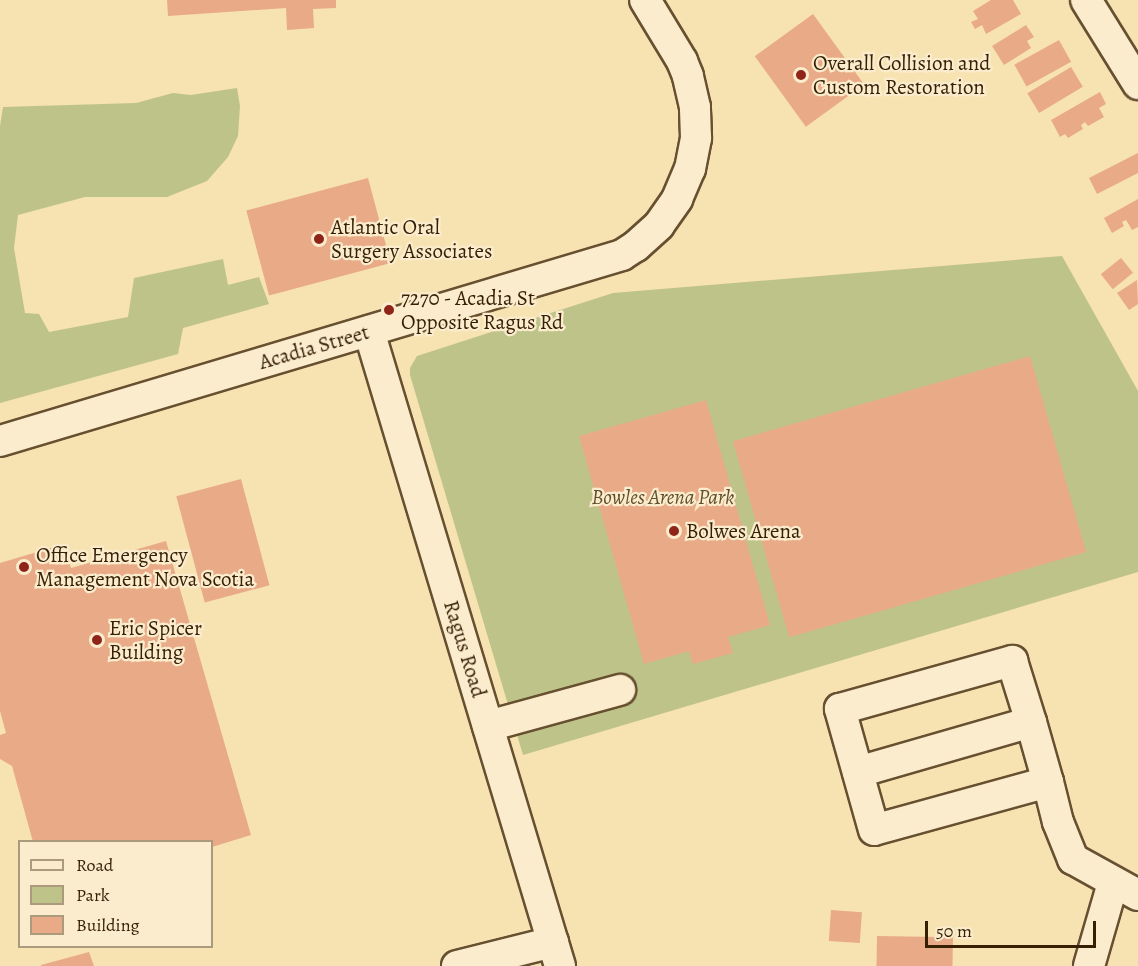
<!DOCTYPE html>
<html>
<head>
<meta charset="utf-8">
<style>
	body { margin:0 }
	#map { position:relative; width:1138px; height:966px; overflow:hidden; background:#f7e2b2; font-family:Alegreya,serif }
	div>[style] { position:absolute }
	.green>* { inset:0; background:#bec38a }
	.building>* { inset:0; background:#e9ab87; transform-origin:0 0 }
	.roads { filter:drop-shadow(2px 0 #675030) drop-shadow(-2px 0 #675030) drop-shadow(0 2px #675030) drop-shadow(0 -2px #675030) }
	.minor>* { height:30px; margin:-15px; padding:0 15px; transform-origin:15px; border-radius:15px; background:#faeccd }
	.dots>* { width:16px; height:16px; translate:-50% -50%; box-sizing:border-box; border:3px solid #faeccd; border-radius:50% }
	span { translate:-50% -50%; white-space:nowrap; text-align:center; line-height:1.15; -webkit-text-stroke:4.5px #faeccd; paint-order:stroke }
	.poi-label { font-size:21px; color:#371f04 }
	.left { translate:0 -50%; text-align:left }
	.street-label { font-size:21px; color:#371f04 }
	.park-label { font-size:21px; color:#60502c; font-style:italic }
	.legend { position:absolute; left:18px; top:840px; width:195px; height:108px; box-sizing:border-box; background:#faeccd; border:2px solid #ac9a7d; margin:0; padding:8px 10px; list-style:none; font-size:18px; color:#371f04 }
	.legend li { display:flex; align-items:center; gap:12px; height:30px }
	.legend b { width:30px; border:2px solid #ac9a7d }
	.scale { position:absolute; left:925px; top:921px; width:171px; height:27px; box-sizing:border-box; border:3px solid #371f04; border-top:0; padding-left:8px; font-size:18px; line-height:21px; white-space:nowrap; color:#371f04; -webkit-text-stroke:4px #faeccd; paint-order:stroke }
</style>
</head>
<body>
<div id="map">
	<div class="green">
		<i style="clip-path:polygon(237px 88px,240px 106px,238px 136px,228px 157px,207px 181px,167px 197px,85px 197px,18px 215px,14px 248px,25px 313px,39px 314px,49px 332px,128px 317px,134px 278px,223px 259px,228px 285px,259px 277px,269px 304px,183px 328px,178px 354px,0 403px,0 126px,3px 107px,136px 103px,173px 93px,191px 95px)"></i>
		<i style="clip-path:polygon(1062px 256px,1138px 391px,1138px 572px,523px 755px,410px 375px,410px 368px,417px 356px,613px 293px)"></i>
	</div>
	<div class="building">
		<i style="clip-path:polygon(167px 0,336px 0,336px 8px,313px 9px,314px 28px,287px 30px,286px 8px,168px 16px)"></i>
		<i style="clip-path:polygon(991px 0,1013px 0,1021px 14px,986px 34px,982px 25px,975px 29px,971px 22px,978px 19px,973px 11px)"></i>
		<i style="left:813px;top:14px;width:87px;height:72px;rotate:54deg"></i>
		<i style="clip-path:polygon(1026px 25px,1034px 37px,1027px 41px,1031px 48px,1004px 65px,992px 46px)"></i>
		<i style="left:1059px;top:40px;width:25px;height:51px;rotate:61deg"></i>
		<i style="left:1071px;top:67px;width:23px;height:51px;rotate:59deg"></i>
		<i style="clip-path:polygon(1100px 92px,1106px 104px,1099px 108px,1104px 117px,1088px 126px,1085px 122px,1081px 125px,1083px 129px,1068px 138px,1065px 134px,1060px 137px,1051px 120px)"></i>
		<i style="clip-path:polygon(1138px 153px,1138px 173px,1097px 194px,1089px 178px)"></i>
		<i style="left:368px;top:178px;width:88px;height:126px;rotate:75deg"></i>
		<i style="clip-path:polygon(1138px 199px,1138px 227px,1132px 230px,1126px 220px,1122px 222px,1124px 226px,1112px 233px,1104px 218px)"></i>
		<i style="left:1121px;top:258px;width:19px;height:26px;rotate:51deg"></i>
		<i style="clip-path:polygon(1137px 280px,1138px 304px,1129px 310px,1117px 293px)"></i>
		<i style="left:1030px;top:356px;width:204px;height:309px;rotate:74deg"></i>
		<i style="clip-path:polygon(706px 400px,770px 625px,728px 637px,733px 653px,693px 664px,689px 651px,644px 664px,579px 436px)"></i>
		<i style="left:241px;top:479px;width:110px;height:67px;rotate:75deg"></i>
		<i style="clip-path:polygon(166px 541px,251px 835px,212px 847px,212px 842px,33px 842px,12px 766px,0 759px,0 735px,6px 733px,0 711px,0 563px,64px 544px,71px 568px)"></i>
		<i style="left:831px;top:910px;width:31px;height:31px;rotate:4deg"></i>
		<i style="left:877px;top:936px;width:76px;height:30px;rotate:1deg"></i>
		<i style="clip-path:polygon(89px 952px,94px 966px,41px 966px,41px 965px)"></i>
	</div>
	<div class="roads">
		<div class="minor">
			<i style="left:1086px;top:0;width:99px;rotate:58.2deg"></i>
			<i style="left:369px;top:331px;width:663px;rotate:73.26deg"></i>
			<i style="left:0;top:441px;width:649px;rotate:-16.65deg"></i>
			<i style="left:622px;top:255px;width:17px;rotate:-33deg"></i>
			<i style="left:636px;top:246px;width:31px;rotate:-42deg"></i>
			<i style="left:659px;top:225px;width:32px;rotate:-55deg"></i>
			<i style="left:677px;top:199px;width:33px;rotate:-67deg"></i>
			<i style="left:690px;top:169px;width:32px;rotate:-79deg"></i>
			<i style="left:696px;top:138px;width:31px;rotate:-92deg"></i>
			<i style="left:695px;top:107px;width:32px;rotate:-103deg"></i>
			<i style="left:688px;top:76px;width:16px;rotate:-112deg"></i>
			<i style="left:682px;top:61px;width:71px;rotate:-121.2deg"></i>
			<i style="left:488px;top:726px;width:137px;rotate:-15.3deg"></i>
			<i style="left:858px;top:772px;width:180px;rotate:-16.1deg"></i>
			<i style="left:1048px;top:782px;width:180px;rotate:164.6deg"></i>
			<i style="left:874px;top:830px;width:126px;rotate:-105.7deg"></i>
			<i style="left:840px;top:709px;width:179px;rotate:-15.6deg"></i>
			<i style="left:1012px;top:661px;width:64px;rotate:72.7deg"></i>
			<i style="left:1031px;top:722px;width:62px;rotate:74.2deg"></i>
			<i style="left:1048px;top:782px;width:41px;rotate:76deg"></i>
			<i style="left:1058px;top:822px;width:40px;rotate:68deg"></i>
			<i style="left:1073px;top:859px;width:74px;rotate:29deg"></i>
			<i style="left:457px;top:966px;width:99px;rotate:-14deg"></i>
			<i style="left:1089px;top:966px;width:86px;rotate:-73.9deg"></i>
		</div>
	</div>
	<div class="dots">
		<i style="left:801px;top:75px;background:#8f2418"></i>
		<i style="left:319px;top:239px;background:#8f2418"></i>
		<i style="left:389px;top:310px;background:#8f2418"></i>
		<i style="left:674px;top:531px;background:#8f2418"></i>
		<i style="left:24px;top:567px;background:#8f2418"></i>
		<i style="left:97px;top:640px;background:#8f2418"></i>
	</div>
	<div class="poi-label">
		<span class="left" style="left:813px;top:75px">Overall Collision and<br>Custom Restoration</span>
		<span class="left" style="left:331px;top:239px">Atlantic Oral<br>Surgery Associates</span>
		<span class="left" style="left:401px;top:310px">7270 - Acadia St<br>Opposite Ragus Rd</span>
		<span class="left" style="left:686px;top:531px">Bolwes Arena</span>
		<span class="left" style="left:36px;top:567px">Office Emergency<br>Management Nova Scotia</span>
		<span class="left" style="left:109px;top:640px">Eric Spicer<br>Building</span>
	</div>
	<div class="street-label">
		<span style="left:314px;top:347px;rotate:-16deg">Acadia Street</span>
		<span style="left:465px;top:649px;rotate:73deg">Ragus Road</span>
	</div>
	<div class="park-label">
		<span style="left:663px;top:497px">Bowles Arena Park</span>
	</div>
	<ul class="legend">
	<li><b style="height:8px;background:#faeccd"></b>Road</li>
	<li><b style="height:16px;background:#bec38a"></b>Park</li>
	<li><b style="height:16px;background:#e9ab87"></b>Building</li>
	</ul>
	<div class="scale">50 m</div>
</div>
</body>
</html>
